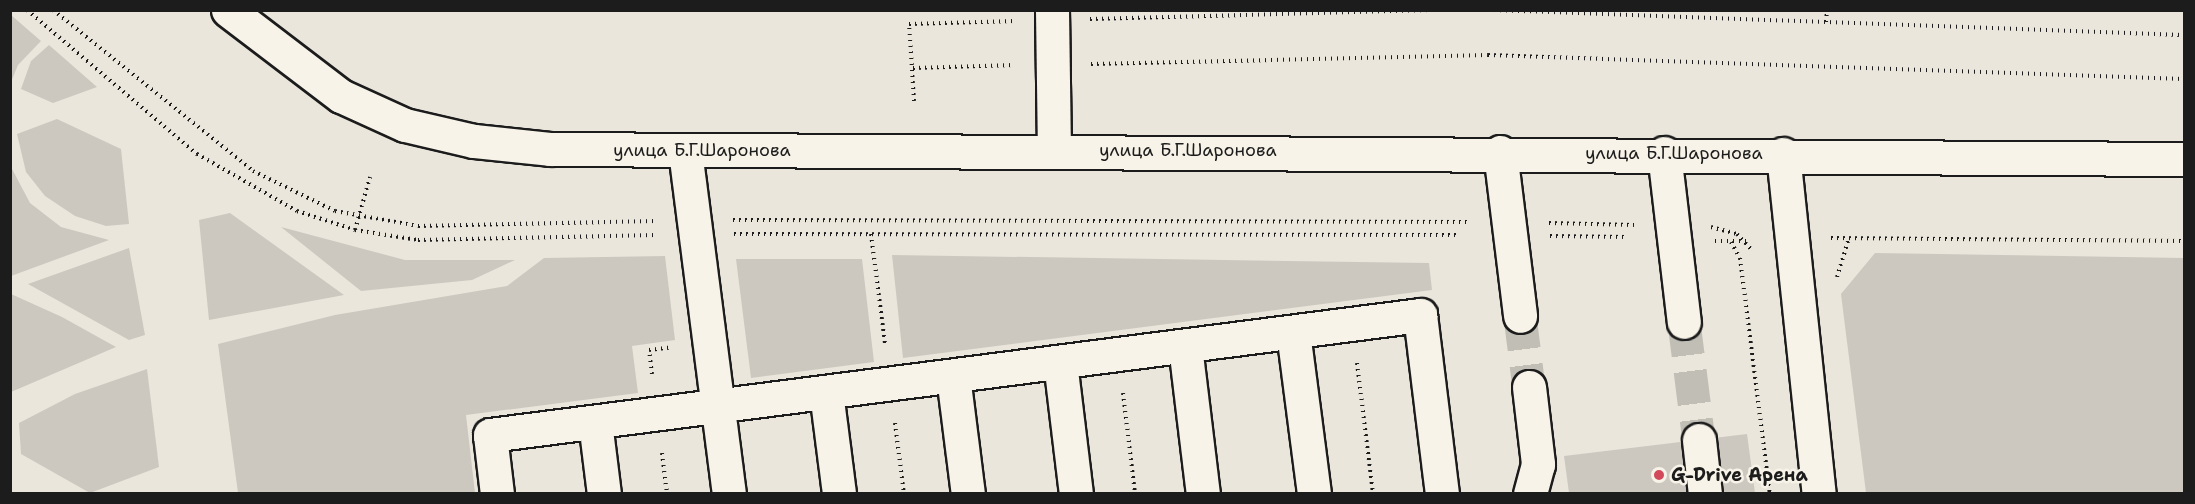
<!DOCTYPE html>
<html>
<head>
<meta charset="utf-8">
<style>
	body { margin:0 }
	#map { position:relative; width:2195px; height:504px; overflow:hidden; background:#eae6dc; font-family:"Shantell Sans",sans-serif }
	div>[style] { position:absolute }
	.green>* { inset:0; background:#ccc8c0 }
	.minor-tunnel>* { height:33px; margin-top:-16.5px; transform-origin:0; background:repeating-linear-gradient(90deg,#c1beb6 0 33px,transparent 0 49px) }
	.path>* { height:4px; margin-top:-2px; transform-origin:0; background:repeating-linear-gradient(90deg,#1c1c1c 0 1.5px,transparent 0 6px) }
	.roads { filter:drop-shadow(2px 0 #1c1c1c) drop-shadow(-2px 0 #1c1c1c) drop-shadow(0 2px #1c1c1c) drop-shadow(0 -2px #1c1c1c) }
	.minor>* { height:33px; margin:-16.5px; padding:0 16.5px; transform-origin:16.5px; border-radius:16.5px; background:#f7f3e8 }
	.major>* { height:33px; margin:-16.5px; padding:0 16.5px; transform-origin:16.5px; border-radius:16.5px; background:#f7f3e8 }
	.dots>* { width:16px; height:16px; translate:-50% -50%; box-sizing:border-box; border:3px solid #f7f3e8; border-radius:50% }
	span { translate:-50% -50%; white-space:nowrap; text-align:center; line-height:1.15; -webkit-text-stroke:5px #f7f3e8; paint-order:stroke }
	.street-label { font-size:18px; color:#1c1c1c }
	.poi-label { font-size:18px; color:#1c1c1c; font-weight:700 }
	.left { translate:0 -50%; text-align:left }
	.frame { position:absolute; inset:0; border:12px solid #1c1c1c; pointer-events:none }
</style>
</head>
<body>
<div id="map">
	<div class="green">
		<i style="clip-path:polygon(11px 15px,41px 41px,18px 65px,11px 82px)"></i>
		<i style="clip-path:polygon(49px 45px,97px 87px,53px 103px,21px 89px,31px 61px)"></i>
		<i style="clip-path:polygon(57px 119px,121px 149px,129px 224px,106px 226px,75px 216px,45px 196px,26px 172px,17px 134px)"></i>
		<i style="clip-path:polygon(11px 167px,30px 203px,61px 227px,109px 240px,11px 276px)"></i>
		<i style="clip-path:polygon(230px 213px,344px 295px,209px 320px,199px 220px)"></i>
		<i style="clip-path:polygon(281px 227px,405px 260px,515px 260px,472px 280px,361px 291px)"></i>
		<i style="clip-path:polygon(129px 248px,145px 335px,129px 340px,28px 284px)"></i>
		<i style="clip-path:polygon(1875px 253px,2184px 258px,2184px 493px,1866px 493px,1841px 294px)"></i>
		<i style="clip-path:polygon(892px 255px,1429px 263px,1432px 290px,903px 358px)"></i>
		<i style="clip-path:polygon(665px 256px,675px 340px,632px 346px,638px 393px,466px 415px,475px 493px,238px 493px,218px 344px,335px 315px,507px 286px,544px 258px)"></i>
		<i style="clip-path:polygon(736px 259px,862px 259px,874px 362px,751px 378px)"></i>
		<i style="clip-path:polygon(11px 294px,62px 317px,116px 347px,11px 392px)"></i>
		<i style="clip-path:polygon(147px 369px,159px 467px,90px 493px,21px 454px,19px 423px,75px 394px)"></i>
		<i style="clip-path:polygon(1747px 434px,1755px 493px,1569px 493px,1564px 456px)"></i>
	</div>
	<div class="minor-tunnel">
		<i style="left:1520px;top:316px;width:72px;rotate:82.8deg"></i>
		<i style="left:1684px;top:322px;width:119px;rotate:82.8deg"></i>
	</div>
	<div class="path">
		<i style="left:27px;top:10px;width:223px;rotate:40.3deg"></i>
		<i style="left:197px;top:154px;width:115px;rotate:29.7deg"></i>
		<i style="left:297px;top:211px;width:61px;rotate:18.1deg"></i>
		<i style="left:355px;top:230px;width:64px;rotate:9deg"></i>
		<i style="left:418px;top:240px;width:239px;rotate:-1.2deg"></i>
		<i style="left:53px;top:10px;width:257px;rotate:38.8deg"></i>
		<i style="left:253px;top:171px;width:91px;rotate:26deg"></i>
		<i style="left:335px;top:211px;width:84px;rotate:10.2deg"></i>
		<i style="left:418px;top:226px;width:238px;rotate:-1.2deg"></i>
		<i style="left:1494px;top:10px;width:690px;rotate:2.08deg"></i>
		<i style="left:1090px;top:19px;width:341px;rotate:-1.5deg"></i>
		<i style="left:1826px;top:22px;width:12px;rotate:-85deg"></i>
		<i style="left:1091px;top:64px;width:397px;rotate:-1.3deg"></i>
		<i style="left:1488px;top:55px;width:696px;rotate:1.97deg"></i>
		<i style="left:913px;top:68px;width:101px;rotate:-1.7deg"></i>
		<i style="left:914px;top:101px;width:77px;rotate:-93.7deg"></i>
		<i style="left:909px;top:24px;width:105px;rotate:-1.6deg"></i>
		<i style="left:733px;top:220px;width:736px;rotate:0.16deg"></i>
		<i style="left:1549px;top:223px;width:85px;rotate:1.3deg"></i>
		<i style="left:1711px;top:227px;width:27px;rotate:15deg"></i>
		<i style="left:1737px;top:234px;width:22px;rotate:47deg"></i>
		<i style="left:355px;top:230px;width:55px;rotate:-74.2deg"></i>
		<i style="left:734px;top:234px;width:723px;rotate:0.08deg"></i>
		<i style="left:871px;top:234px;width:111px;rotate:82.7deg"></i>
		<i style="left:1550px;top:236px;width:77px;rotate:0.7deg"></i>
		<i style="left:1831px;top:238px;width:353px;rotate:0.5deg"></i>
		<i style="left:1715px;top:241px;width:31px"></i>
		<i style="left:1731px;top:242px;width:18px;rotate:61deg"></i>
		<i style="left:1740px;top:258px;width:238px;rotate:82.8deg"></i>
		<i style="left:1837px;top:277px;width:41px;rotate:-72.9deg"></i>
		<i style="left:1357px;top:363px;width:132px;rotate:83deg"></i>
		<i style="left:652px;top:374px;width:24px;rotate:-97deg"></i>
		<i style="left:649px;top:350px;width:23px;rotate:-7deg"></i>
		<i style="left:1123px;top:393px;width:102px;rotate:83.2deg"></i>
		<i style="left:895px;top:423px;width:72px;rotate:82.8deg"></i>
		<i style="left:662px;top:453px;width:41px;rotate:83deg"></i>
	</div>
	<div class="roads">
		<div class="minor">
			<i style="left:1052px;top:10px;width:139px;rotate:89.2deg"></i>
			<i style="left:685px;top:151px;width:346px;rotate:82.7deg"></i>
			<i style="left:1500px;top:152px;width:165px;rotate:83deg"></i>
			<i style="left:1664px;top:153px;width:170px;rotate:83.3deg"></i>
			<i style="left:1783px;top:154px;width:342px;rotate:84deg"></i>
			<i style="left:1293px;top:332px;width:163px;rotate:82.6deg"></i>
			<i style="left:1185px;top:346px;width:149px;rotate:83.1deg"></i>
			<i style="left:1060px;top:362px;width:133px;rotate:83.1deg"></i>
			<i style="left:953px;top:376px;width:119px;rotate:82.8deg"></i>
			<i style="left:1529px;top:387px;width:78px;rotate:83.3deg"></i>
			<i style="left:1538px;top:464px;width:31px;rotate:105deg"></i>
			<i style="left:826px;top:392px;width:103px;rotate:82.7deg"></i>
			<i style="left:595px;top:422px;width:73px;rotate:82.9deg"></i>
			<i style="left:1699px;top:440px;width:54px;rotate:83.7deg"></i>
			<i style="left:497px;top:494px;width:59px;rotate:-96.8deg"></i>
			<i style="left:490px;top:435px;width:938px;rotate:-7.35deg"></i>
			<i style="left:1420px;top:315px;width:180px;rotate:83deg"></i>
		</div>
		<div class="major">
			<i style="left:228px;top:10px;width:142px;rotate:37.3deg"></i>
			<i style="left:341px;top:96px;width:70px;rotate:24.4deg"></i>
			<i style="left:405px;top:125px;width:71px;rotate:13.1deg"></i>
			<i style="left:474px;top:141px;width:76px;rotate:6deg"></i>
			<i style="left:550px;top:149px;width:1634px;rotate:0.35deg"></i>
		</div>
	</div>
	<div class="dots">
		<i style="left:1659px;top:475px;background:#d1495b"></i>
	</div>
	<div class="street-label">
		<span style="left:702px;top:150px">улица Б.Г.Шаронова</span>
		<span style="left:1188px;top:150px">улица Б.Г.Шаронова</span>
		<span style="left:1674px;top:153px">улица Б.Г.Шаронова</span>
	</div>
	<div class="poi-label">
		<span class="left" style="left:1671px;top:475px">G-Drive Арена</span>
	</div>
	<div class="frame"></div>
</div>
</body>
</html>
